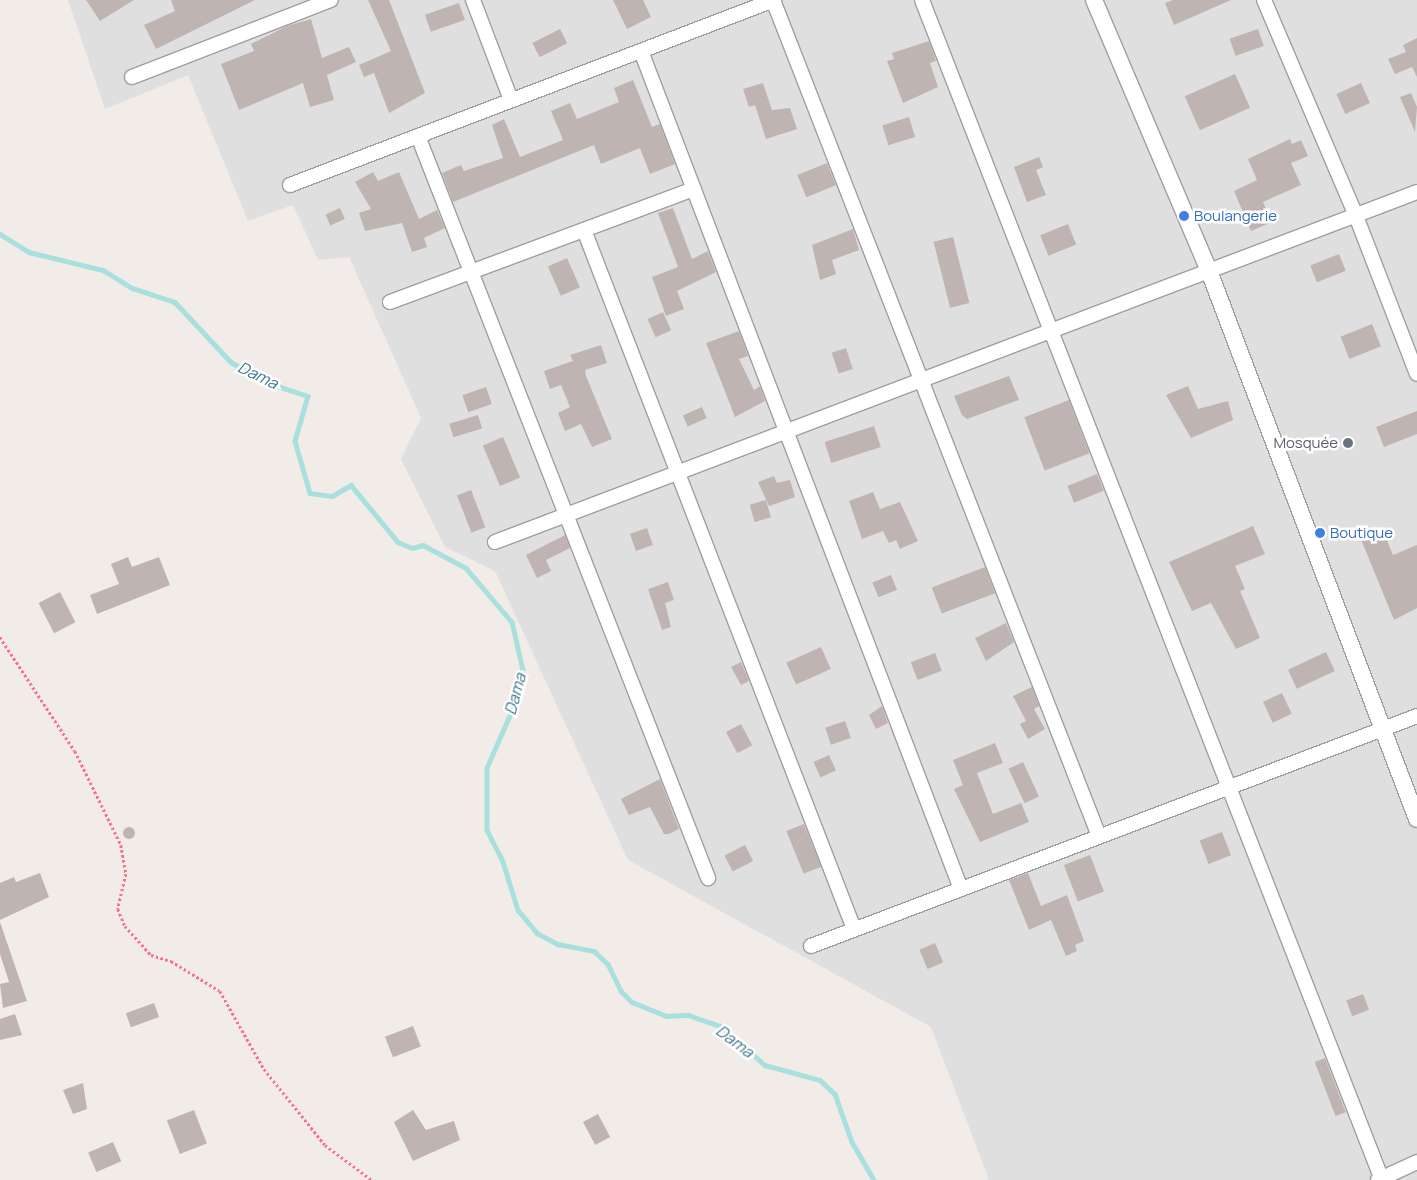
<!DOCTYPE html>
<html>
<head>
<meta charset="utf-8">
<style>
	body { margin:0 }
	#map { position:relative; width:1417px; height:1180px; overflow:hidden; background:#f2ece9; font-family:Manrope,sans-serif }
	div>[style] { position:absolute }
	.residential>* { inset:0; background:#e0dfdf }
	.stream>* { height:4.5px; margin:-2.25px; padding:0 2.25px; transform-origin:2.25px; border-radius:2.25px; background:#a9e0de }
	.building>* { inset:0; background:#bfb4b2; transform-origin:0 0 }
	.round { border-radius:50% }
	.path>* { height:2.5px; margin-top:-1.25px; transform-origin:0; background:repeating-linear-gradient(90deg,#fc7086 0 2.5px,transparent 0 5px) }
	.roads { filter:drop-shadow(1px 0 #9f9f9f) drop-shadow(-1px 0 #9f9f9f) drop-shadow(0 1px #9f9f9f) drop-shadow(0 -1px #9f9f9f) }
	.minor>* { height:14px; margin:-7px; padding:0 7px; transform-origin:7px; border-radius:7px; background:#fff }
	.tertiary>* { height:16px; margin:-8px; padding:0 8px; transform-origin:8px; border-radius:8px; background:#fff }
	.dots>* { width:14px; height:14px; translate:-50% -50%; box-sizing:border-box; border:2px solid #fff; border-radius:50% }
	span { translate:-50% -50%; white-space:nowrap; text-align:center; line-height:1.15; -webkit-text-stroke:5px #fff; paint-order:stroke }
	.shop-label { font-size:15px; color:#366cbe }
	.left { translate:0 -50%; text-align:left }
	.worship-label { font-size:15px; color:#5b616d }
	.right { translate:-100% -50%; text-align:right }
	.water-label { font-size:16px; color:#3d788b; font-style:italic }
</style>
</head>
<body>
<div id="map">
	<div class="residential">
		<i style="clip-path:polygon(68px 0,1417px 0,1417px 1180px,989px 1180px,931px 1027px,628px 860px,495px 571px,445px 547px,401px 459px,421px 418px,349px 257px,318px 260px,293px 205px,248px 221px,188px 75px,105px 109px)"></i>
	</div>
	<div class="stream">
		<i style="left:0;top:234px;width:34px;rotate:32deg"></i>
		<i style="left:29px;top:252px;width:76px;rotate:13.7deg"></i>
		<i style="left:103px;top:270px;width:34px;rotate:32deg"></i>
		<i style="left:132px;top:288px;width:45px;rotate:18deg"></i>
		<i style="left:175px;top:302px;width:82px;rotate:47deg"></i>
		<i style="left:231px;top:362px;width:39px;rotate:30deg"></i>
		<i style="left:265px;top:382px;width:45px;rotate:18deg"></i>
		<i style="left:308px;top:396px;width:47px;rotate:106.1deg"></i>
		<i style="left:295px;top:441px;width:54px;rotate:73.9deg"></i>
		<i style="left:310px;top:493px;width:22px;rotate:8deg"></i>
		<i style="left:332px;top:496px;width:22px;rotate:-30deg"></i>
		<i style="left:351px;top:485px;width:74px;rotate:50.5deg"></i>
		<i style="left:398px;top:542px;width:15px;rotate:23deg"></i>
		<i style="left:412px;top:548px;width:11px;rotate:-15deg"></i>
		<i style="left:423px;top:545px;width:49px;rotate:28.1deg"></i>
		<i style="left:466px;top:568px;width:71px;rotate:49.6deg"></i>
		<i style="left:512px;top:622px;width:49px;rotate:77.1deg"></i>
		<i style="left:523px;top:670px;width:31px;rotate:101deg"></i>
		<i style="left:517px;top:700px;width:74px;rotate:113.8deg"></i>
		<i style="left:487px;top:768px;width:62px;rotate:90deg"></i>
		<i style="left:487px;top:830px;width:36px;rotate:63deg"></i>
		<i style="left:503px;top:862px;width:50px;rotate:72.6deg"></i>
		<i style="left:518px;top:910px;width:30px;rotate:50deg"></i>
		<i style="left:537px;top:933px;width:24px;rotate:28deg"></i>
		<i style="left:558px;top:944px;width:37px;rotate:11deg"></i>
		<i style="left:594px;top:951px;width:19px;rotate:43deg"></i>
		<i style="left:608px;top:964px;width:30px;rotate:64deg"></i>
		<i style="left:621px;top:991px;width:16px;rotate:45deg"></i>
		<i style="left:632px;top:1002px;width:37px;rotate:22deg"></i>
		<i style="left:666px;top:1016px;width:22px;rotate:-3deg"></i>
		<i style="left:688px;top:1015px;width:34px;rotate:19deg"></i>
		<i style="left:720px;top:1026px;width:60px;rotate:40.9deg"></i>
		<i style="left:765px;top:1065px;width:57px;rotate:15.3deg"></i>
		<i style="left:820px;top:1080px;width:21px;rotate:43deg"></i>
		<i style="left:835px;top:1094px;width:51px;rotate:70.5deg"></i>
		<i style="left:852px;top:1142px;width:44px;rotate:59.9deg"></i>
	</div>
	<div class="building">
		<i style="clip-path:polygon(86px 0,134px 0,100px 21px)"></i>
		<i style="clip-path:polygon(171px 0,255px 0,156px 49px,144px 25px,175px 11px)"></i>
		<i style="clip-path:polygon(368px 0,389px 0,425px 93px,389px 113px,374px 73px,364px 77px,359px 65px,391px 51px)"></i>
		<i style="clip-path:polygon(613px 0,643px 0,651px 17px,627px 29px)"></i>
		<i style="clip-path:polygon(1173px 0,1231px 0,1174px 25px,1165px 3px)"></i>
		<i style="left:459px;top:3px;width:18px;height:36px;rotate:71deg"></i>
		<i style="clip-path:polygon(311px 19px,322px 58px,349px 47px,356px 62px,327px 75px,334px 100px,310px 107px,303px 83px,239px 110px,221px 64px,254px 51px,251px 44px,287px 26px)"></i>
		<i style="left:560px;top:29px;width:16px;height:31px;rotate:63deg"></i>
		<i style="left:1258px;top:29px;width:18px;height:30px;rotate:71deg"></i>
		<i style="clip-path:polygon(1417px 38px,1417px 77px,1412px 67px,1395px 74px,1388px 59px,1406px 52px,1403px 45px)"></i>
		<i style="clip-path:polygon(929px 41px,936px 61px,930px 63px,938px 87px,903px 103px,887px 61px,894px 59px,892px 53px)"></i>
		<i style="left:1235px;top:74px;width:37px;height:55px;rotate:66deg"></i>
		<i style="clip-path:polygon(633px 80px,652px 127px,660px 124px,675px 164px,650px 174px,640px 148px,601px 164px,594px 145px,453px 202px,442px 173px,461px 165px,464px 171px,503px 158px,492px 125px,504px 119px,520px 157px,563px 140px,551px 111px,570px 103px,577px 119px,619px 102px,614px 88px)"></i>
		<i style="clip-path:polygon(763px 83px,772px 110px,790px 108px,797px 129px,766px 139px,755px 105px,749px 107px,743px 89px)"></i>
		<i style="left:1361px;top:83px;width:22px;height:27px;rotate:66deg"></i>
		<i style="clip-path:polygon(1411px 93px,1417px 107px,1415px 132px,1400px 97px)"></i>
		<i style="left:909px;top:117px;width:21px;height:28px;rotate:73deg"></i>
		<i style="clip-path:polygon(1290px 139px,1292px 144px,1301px 140px,1308px 156px,1291px 163px,1301px 185px,1263px 202px,1272px 222px,1251px 231px,1234px 191px,1257px 180px,1248px 159px)"></i>
		<i style="clip-path:polygon(1039px 157px,1043px 167px,1036px 170px,1046px 195px,1027px 202px,1014px 167px)"></i>
		<i style="left:827px;top:163px;width:24px;height:32px;rotate:68deg"></i>
		<i style="clip-path:polygon(373px 172px,378px 181px,399px 172px,419px 219px,437px 210px,445px 228px,424px 238px,427px 247px,412px 252px,402px 223px,365px 231px,359px 213px,371px 209px,355px 182px)"></i>
		<i style="left:340px;top:208px;width:12px;height:16px;rotate:66deg"></i>
		<i style="clip-path:polygon(673px 208px,692px 259px,708px 251px,716px 272px,677px 291px,684px 309px,666px 316px,652px 277px,678px 267px,658px 213px)"></i>
		<i style="left:1068px;top:224px;width:22px;height:30px;rotate:68deg"></i>
		<i style="clip-path:polygon(853px 229px,859px 250px,832px 260px,836px 274px,820px 280px,812px 245px)"></i>
		<i style="left:953px;top:237px;width:68px;height:20px;rotate:76deg"></i>
		<i style="left:1339px;top:254px;width:18px;height:31px;rotate:68deg"></i>
		<i style="left:567px;top:258px;width:32px;height:21px;rotate:66deg"></i>
		<i style="left:663px;top:312px;width:20px;height:17px;rotate:66deg"></i>
		<i style="left:1372px;top:324px;width:24px;height:34px;rotate:68deg"></i>
		<i style="clip-path:polygon(739px 331px,748px 356px,739px 359px,754px 390px,760px 386px,765px 401px,735px 417px,706px 343px)"></i>
		<i style="clip-path:polygon(601px 345px,607px 363px,585px 370px,586px 376px,612px 439px,592px 447px,581px 424px,565px 431px,558px 413px,570px 407px,561px 385px,550px 389px,544px 371px,573px 361px,570px 355px)"></i>
		<i style="left:846px;top:348px;width:22px;height:15px;rotate:72deg"></i>
		<i style="clip-path:polygon(1009px 376px,1019px 400px,967px 419px,962px 415px,954px 396px)"></i>
		<i style="clip-path:polygon(1188px 386px,1198px 409px,1228px 401px,1233px 420px,1191px 438px,1166px 395px)"></i>
		<i style="left:486px;top:387px;width:18px;height:25px;rotate:71deg"></i>
		<i style="left:1069px;top:400px;width:57px;height:48px;rotate:69deg"></i>
		<i style="left:702px;top:407px;width:12px;height:21px;rotate:66deg"></i>
		<i style="clip-path:polygon(1417px 411px,1417px 434px,1384px 447px,1376px 427px)"></i>
		<i style="left:478px;top:415px;width:14px;height:30px;rotate:73deg"></i>
		<i style="left:874px;top:426px;width:22px;height:52px;rotate:72deg"></i>
		<i style="left:503px;top:437px;width:44px;height:22px;rotate:67deg"></i>
		<i style="left:1097px;top:474px;width:18px;height:32px;rotate:68deg"></i>
		<i style="clip-path:polygon(774px 476px,777px 483px,790px 480px,795px 497px,769px 506px,758px 482px)"></i>
		<i style="left:471px;top:490px;width:40px;height:15px;rotate:69deg"></i>
		<i style="clip-path:polygon(873px 492px,880px 509px,900px 502px,918px 541px,900px 549px,896px 540px,889px 543px,883px 531px,862px 539px,849px 501px)"></i>
		<i style="left:766px;top:500px;width:18px;height:17px;rotate:74deg"></i>
		<i style="clip-path:polygon(1253px 526px,1265px 554px,1235px 566px,1245px 589px,1240px 591px,1260px 638px,1236px 649px,1211px 603px,1192px 611px,1169px 562px)"></i>
		<i style="left:647px;top:528px;width:18px;height:18px;rotate:71deg"></i>
		<i style="clip-path:polygon(1382px 528px,1393px 555px,1417px 545px,1417px 608px,1394px 620px,1360px 537px)"></i>
		<i style="clip-path:polygon(565px 535px,570px 548px,546px 560px,551px 571px,537px 578px,526px 555px)"></i>
		<i style="clip-path:polygon(128px 557px,132px 567px,159px 557px,170px 585px,97px 614px,90px 595px,119px 584px,111px 564px)"></i>
		<i style="left:985px;top:567px;width:28px;height:57px;rotate:69deg"></i>
		<i style="left:891px;top:575px;width:16px;height:20px;rotate:68deg"></i>
		<i style="clip-path:polygon(668px 582px,674px 600px,665px 603px,671px 627px,662px 630px,648px 589px)"></i>
		<i style="left:60px;top:592px;width:34px;height:24px;rotate:63deg"></i>
		<i style="clip-path:polygon(1006px 623px,1014px 642px,986px 661px,975px 638px)"></i>
		<i style="left:821px;top:647px;width:24px;height:38px;rotate:66deg"></i>
		<i style="left:1326px;top:652px;width:21px;height:42px;rotate:65deg"></i>
		<i style="left:935px;top:653px;width:19px;height:26px;rotate:69deg"></i>
		<i style="clip-path:polygon(741px 662px,749px 681px,741px 685px,731px 667px)"></i>
		<i style="clip-path:polygon(1032px 687px,1039px 706px,1034px 709px,1045px 729px,1028px 739px,1020px 724px,1026px 721px,1013px 696px)"></i>
		<i style="left:1282px;top:693px;width:23px;height:21px;rotate:65deg"></i>
		<i style="clip-path:polygon(882px 706px,888px 723px,876px 729px,869px 715px)"></i>
		<i style="left:845px;top:721px;width:18px;height:21px;rotate:71deg"></i>
		<i style="left:741px;top:724px;width:24px;height:17px;rotate:62deg"></i>
		<i style="clip-path:polygon(995px 743px,1003px 763px,977px 773px,993px 814px,1021px 803px,1029px 822px,980px 842px,954px 789px,963px 785px,953px 760px)"></i>
		<i style="left:829px;top:755px;width:17px;height:17px;rotate:66deg"></i>
		<i style="left:1023px;top:762px;width:38px;height:16px;rotate:65deg"></i>
		<i style="clip-path:polygon(660px 779px,679px 829px,669px 834px,664px 834px,650px 807px,629px 815px,621px 799px)"></i>
		<i style="left:804px;top:824px;width:46px;height:19px;rotate:68deg"></i>
		<i class="round" style="left:123px;top:827px;width:12px;height:12px"></i>
		<i style="left:1222px;top:832px;width:25px;height:24px;rotate:69deg"></i>
		<i style="left:745px;top:845px;width:18px;height:23px;rotate:63deg"></i>
		<i style="left:1090px;top:855px;width:39px;height:28px;rotate:69deg"></i>
		<i style="clip-path:polygon(40px 873px,49px 897px,0 920px,0 883px,14px 877px,16px 882px)"></i>
		<i style="clip-path:polygon(1028px 873px,1041px 906px,1067px 895px,1084px 941px,1075px 945px,1077px 951px,1066px 956px,1051px 920px,1029px 930px,1009px 880px)"></i>
		<i style="clip-path:polygon(0 922px,27px 1001px,3px 1008px,0 984px,9px 982px,0 954px)"></i>
		<i style="left:935px;top:943px;width:21px;height:17px;rotate:67deg"></i>
		<i style="left:1363px;top:994px;width:17px;height:18px;rotate:69deg"></i>
		<i style="left:154px;top:1003px;width:15px;height:30px;rotate:70deg"></i>
		<i style="clip-path:polygon(15px 1014px,22px 1035px,0 1040px,0 1019px)"></i>
		<i style="left:413px;top:1026px;width:22px;height:30px;rotate:69deg"></i>
		<i style="left:1325px;top:1058px;width:58px;height:11px;rotate:69deg"></i>
		<i style="clip-path:polygon(83px 1083px,87px 1109px,73px 1114px,63px 1090px)"></i>
		<i style="left:194px;top:1110px;width:36px;height:29px;rotate:69deg"></i>
		<i style="clip-path:polygon(413px 1110px,426px 1130px,454px 1121px,460px 1140px,413px 1161px,394px 1122px)"></i>
		<i style="left:598px;top:1114px;width:26px;height:17px;rotate:62deg"></i>
		<i style="left:113px;top:1142px;width:21px;height:27px;rotate:67deg"></i>
	</div>
	<div class="path">
		<i style="left:0;top:637px;width:136px;rotate:56.7deg"></i>
		<i style="left:75px;top:751px;width:105px;rotate:63.9deg"></i>
		<i style="left:121px;top:845px;width:29px;rotate:80deg"></i>
		<i style="left:126px;top:874px;width:36px;rotate:103deg"></i>
		<i style="left:118px;top:909px;width:18px;rotate:68deg"></i>
		<i style="left:125px;top:926px;width:39px;rotate:48deg"></i>
		<i style="left:151px;top:955px;width:21px;rotate:17deg"></i>
		<i style="left:171px;top:961px;width:57px;rotate:31.5deg"></i>
		<i style="left:220px;top:991px;width:90px;rotate:60.6deg"></i>
		<i style="left:264px;top:1069px;width:97px;rotate:51.2deg"></i>
		<i style="left:325px;top:1145px;width:59px;rotate:36.7deg"></i>
	</div>
	<div class="roads">
		<div class="minor">
			<i style="left:473px;top:0;width:107px;rotate:69.2deg"></i>
			<i style="left:773px;top:0;width:897px;rotate:68.7deg"></i>
			<i style="left:922px;top:0;width:1266px;rotate:68.7deg"></i>
			<i style="left:1264px;top:0;width:235px;rotate:66.9deg"></i>
			<i style="left:1356px;top:216px;width:169px;rotate:68.9deg"></i>
			<i style="left:641px;top:51px;width:897px;rotate:69.1deg"></i>
			<i style="left:132px;top:77px;width:213px;rotate:-21.2deg"></i>
			<i style="left:418px;top:136px;width:797px;rotate:68.65deg"></i>
			<i style="left:290px;top:185px;width:518px;rotate:-20.92deg"></i>
			<i style="left:584px;top:230px;width:749px;rotate:68.88deg"></i>
			<i style="left:390px;top:302px;width:324px;rotate:-20.4deg"></i>
			<i style="left:495px;top:542px;width:986px;rotate:-20.79deg"></i>
			<i style="left:811px;top:946px;width:648px;rotate:-20.78deg"></i>
			<i style="left:1378px;top:1180px;width:43px;rotate:-24.8deg"></i>
		</div>
		<div class="tertiary">
			<i style="left:1094px;top:0;width:294px;rotate:67deg"></i>
			<i style="left:1209px;top:271px;width:586px;rotate:69.22deg"></i>
		</div>
	</div>
	<div class="dots">
		<i style="left:1184px;top:216px;background:#3f7fe0"></i>
		<i style="left:1348px;top:443px;background:#6b7280"></i>
		<i style="left:1320px;top:533px;background:#3f7fe0"></i>
	</div>
	<div class="shop-label">
		<span class="left" style="left:1194px;top:216px">Boulangerie</span>
		<span class="left" style="left:1330px;top:533px">Boutique</span>
	</div>
	<div class="worship-label">
		<span class="right" style="left:1338px;top:443px">Mosquée</span>
	</div>
	<div class="water-label">
		<span style="left:258px;top:375px;rotate:26deg">Dama</span>
		<span style="left:515px;top:694px;rotate:-75deg">Dama</span>
		<span style="left:735px;top:1041px;rotate:37deg">Dama</span>
	</div>
</div>
</body>
</html>
